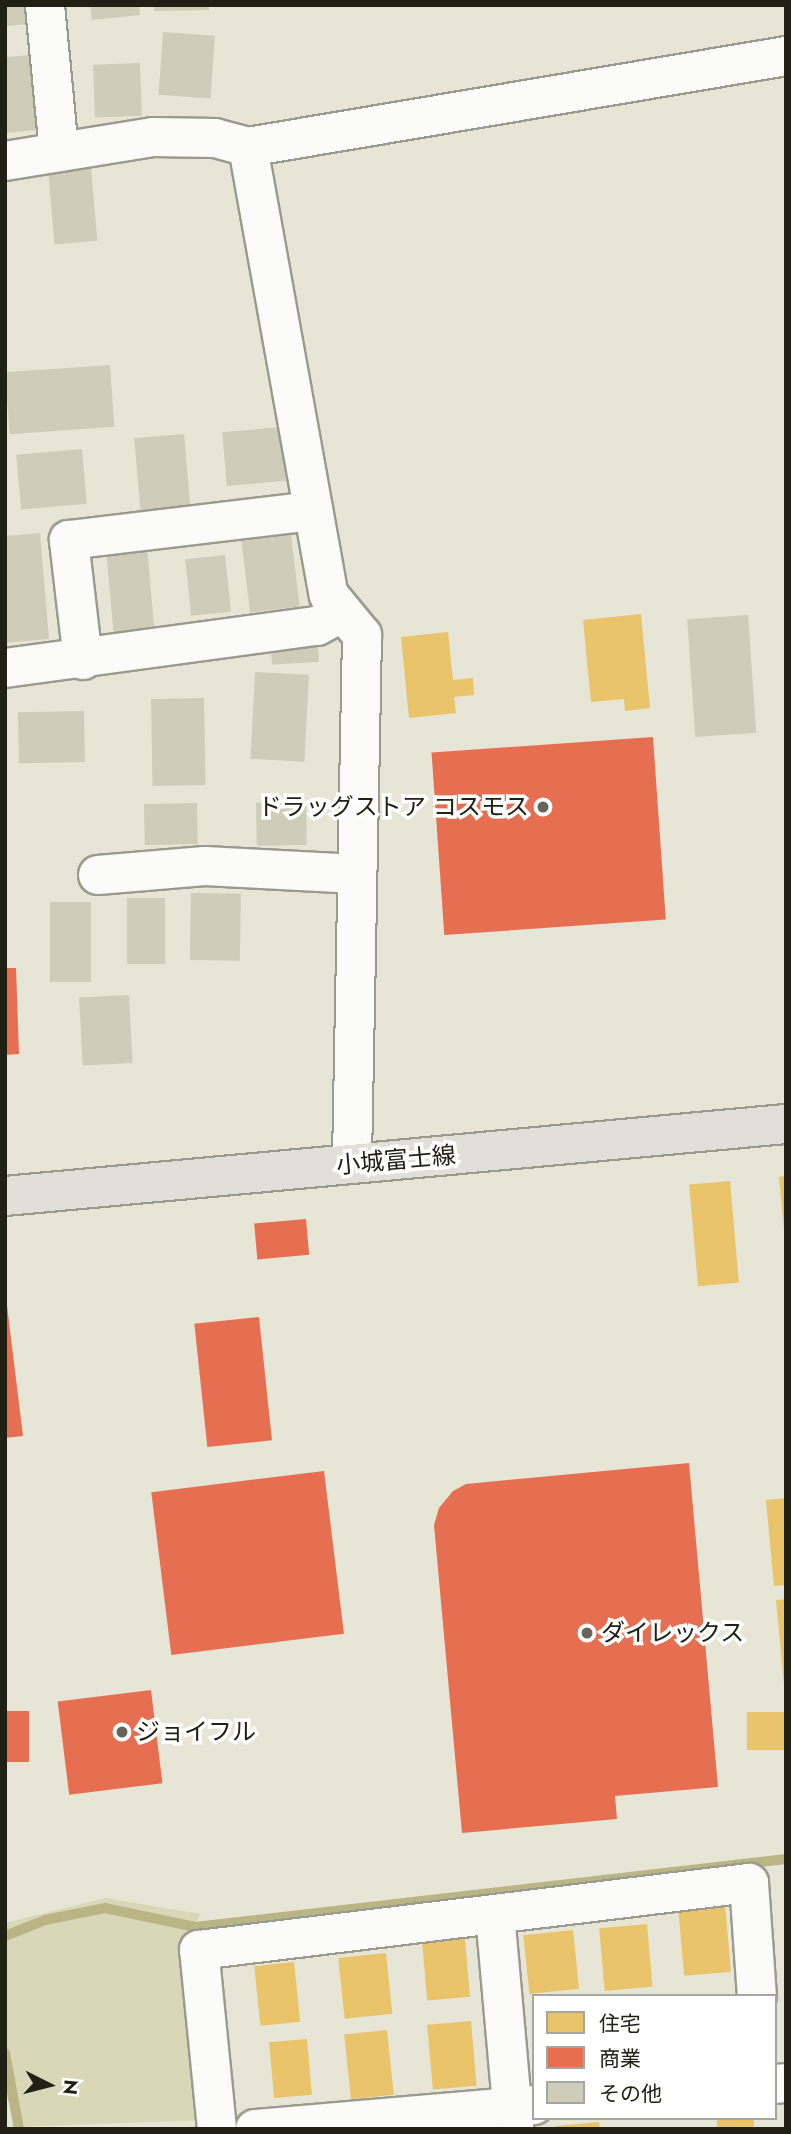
<!DOCTYPE html>
<html>
<head>
<meta charset="utf-8">
<style>
	body { margin:0 }
	#map { position:relative; width:791px; height:2134px; overflow:hidden; background:#e7e6d6; font-family:Jost,"Noto Sans JP",sans-serif }
	div>[style] { position:absolute }
	.green>* { inset:0; background:#d9d7b7 }
	.homes>* { inset:0; background:#e9c46a; transform-origin:0 0 }
	.shops>* { inset:0; background:#e76f51; transform-origin:0 0 }
	.stream>* { height:10px; margin:-5px; padding:0 5px; transform-origin:5px; border-radius:5px; background:#b9b584 }
	.building>* { inset:0; background:#cecdb9; transform-origin:0 0 }
	.roads { filter:drop-shadow(2px 0 #9b9a8e) drop-shadow(-2px 0 #9b9a8e) drop-shadow(0 2px #9b9a8e) drop-shadow(0 -2px #9b9a8e) }
	.minor>* { height:38px; margin:-19px; padding:0 19px; transform-origin:19px; border-radius:19px; background:#fbfbf9 }
	.primary>* { height:38px; margin:-19px; padding:0 19px; transform-origin:19px; border-radius:19px; background:#e1e0d8 }
	.dots>* { width:19px; height:19px; translate:-50% -50%; box-sizing:border-box; border:4px solid #fff; border-radius:50% }
	span { translate:-50% -50%; white-space:nowrap; text-align:center; line-height:1.15; -webkit-text-stroke:7px #fff; paint-order:stroke }
	.poi-label { font-size:24px; color:#202015 }
	.right { translate:-100% -50%; text-align:right }
	.left { translate:0 -50%; text-align:left }
	.street-label { font-size:24px; color:#202015 }
	.frame { position:absolute; inset:0; border:7px solid #202015; pointer-events:none }
	.legend { position:absolute; left:532px; top:1994px; width:245px; height:126px; box-sizing:border-box; background:#fff; border:2px solid #a6a6a1; margin:0; padding:9px 12px; list-style:none; font-size:21px; color:#202015 }
	.legend li { display:flex; align-items:center; gap:14px; height:35px }
	.legend b { width:35px; border:2px solid #a6a6a1 }
	.north { position:absolute; left:14px; top:2050px; width:70px; height:70px; -webkit-text-stroke:5px #fff; paint-order:stroke; rotate:96deg; font-size:19px; font-weight:700; line-height:28px; text-align:center; color:#202015 }
	.north::after { content:''; display:block; margin:auto; width:24px; height:32px; background:#202015; clip-path:polygon(50% 0,100% 100%,50% 72%,0 100%) }
</style>
</head>
<body>
<div id="map">
	<div class="green">
		<i style="clip-path:polygon(106px 1898px,201px 1914px,184px 1939px,207px 2120px,17px 2127px,5px 2091px,5px 1923px)"></i>
	</div>
	<div class="homes">
		<i style="clip-path:polygon(641px 614px,650px 708px,625px 711px,624px 699px,591px 702px,583px 620px)"></i>
		<i style="clip-path:polygon(448px 632px,453px 680px,473px 678px,474px 695px,454px 697px,456px 713px,409px 718px,401px 637px)"></i>
		<i style="clip-path:polygon(786px 1176px,786px 1229px,784px 1229px,779px 1177px)"></i>
		<i style="left:730px;top:1181px;width:102px;height:41px;rotate:85deg"></i>
		<i style="clip-path:polygon(786px 1498px,786px 1585px,774px 1586px,766px 1500px)"></i>
		<i style="clip-path:polygon(786px 1599px,786px 1684px,784px 1684px,776px 1600px)"></i>
		<i style="left:786px;top:1712px;width:38px;height:39px;rotate:90deg"></i>
		<i style="left:725px;top:1904px;width:68px;height:47px;rotate:85deg"></i>
		<i style="left:647px;top:1924px;width:63px;height:48px;rotate:85deg"></i>
		<i style="left:573px;top:1930px;width:59px;height:50px;rotate:84deg"></i>
		<i style="left:465px;top:1939px;width:58px;height:43px;rotate:85deg"></i>
		<i style="left:386px;top:1953px;width:61px;height:48px;rotate:84deg"></i>
		<i style="left:294px;top:1962px;width:60px;height:40px;rotate:84deg"></i>
		<i style="left:471px;top:2021px;width:65px;height:44px;rotate:85deg"></i>
		<i style="left:387px;top:2030px;width:65px;height:43px;rotate:84deg"></i>
		<i style="left:307px;top:2039px;width:56px;height:38px;rotate:85deg"></i>
		<i style="left:717px;top:2118px;width:37px;height:11px"></i>
		<i style="clip-path:polygon(599px 2122px,600px 2129px,556px 2129px,556px 2126px)"></i>
	</div>
	<div class="shops">
		<i style="left:653px;top:737px;width:183px;height:222px;rotate:86deg"></i>
		<i style="clip-path:polygon(5px 968px,16px 968px,19px 1054px,5px 1055px)"></i>
		<i style="left:306px;top:1219px;width:36px;height:52px;rotate:85deg"></i>
		<i style="clip-path:polygon(5px 1289px,23px 1436px,5px 1438px)"></i>
		<i style="left:259px;top:1317px;width:124px;height:65px;rotate:84deg"></i>
		<i style="clip-path:polygon(689px 1463px,718px 1787px,615px 1796px,617px 1819px,462px 1833px,434px 1525px,439px 1508px,453px 1491px,466px 1484px)"></i>
		<i style="left:324px;top:1471px;width:164px;height:174px;rotate:83deg"></i>
		<i style="left:151px;top:1690px;width:94px;height:94px;rotate:83deg"></i>
		<i style="left:5px;top:1711px;width:24px;height:51px"></i>
	</div>
	<div class="stream">
		<i style="left:5px;top:1936px;width:43px;rotate:-21.8deg"></i>
		<i style="left:45px;top:1920px;width:61px;rotate:-11.3deg"></i>
		<i style="left:105px;top:1908px;width:92px;rotate:11.9deg"></i>
		<i style="left:195px;top:1927px;width:595px;rotate:-6.56deg"></i>
		<i style="left:5px;top:2053px;width:77px;rotate:79.6deg"></i>
	</div>
	<div class="building">
		<i style="clip-path:polygon(5px 5px,28px 5px,30px 24px,5px 26px)"></i>
		<i style="clip-path:polygon(90px 5px,139px 5px,140px 15px,92px 20px)"></i>
		<i style="clip-path:polygon(154px 5px,209px 5px,209px 10px,154px 11px)"></i>
		<i style="left:163px;top:32px;width:52px;height:63px;rotate:4deg"></i>
		<i style="clip-path:polygon(30px 55px,37px 130px,5px 133px,5px 57px)"></i>
		<i style="left:140px;top:63px;width:53px;height:47px;rotate:88deg"></i>
		<i style="left:91px;top:168px;width:73px;height:43px;rotate:85deg"></i>
		<i style="left:110px;top:365px;width:62px;height:105px;rotate:86deg"></i>
		<i style="left:281px;top:427px;width:54px;height:59px;rotate:85deg"></i>
		<i style="left:184px;top:434px;width:75px;height:50px;rotate:85deg"></i>
		<i style="left:82px;top:449px;width:55px;height:66px;rotate:85deg"></i>
		<i style="clip-path:polygon(40px 533px,49px 639px,5px 643px,5px 536px)"></i>
		<i style="left:291px;top:535px;width:72px;height:50px;rotate:83deg"></i>
		<i style="left:147px;top:546px;width:85px;height:41px;rotate:85deg"></i>
		<i style="left:225px;top:555px;width:57px;height:40px;rotate:84deg"></i>
		<i style="left:748px;top:615px;width:118px;height:61px;rotate:86deg"></i>
		<i style="left:318px;top:644px;width:18px;height:47px;rotate:87deg"></i>
		<i style="left:255px;top:672px;width:54px;height:87px;rotate:3deg"></i>
		<i style="left:204px;top:698px;width:87px;height:53px;rotate:89deg"></i>
		<i style="left:84px;top:711px;width:51px;height:66px;rotate:89deg"></i>
		<i style="left:306px;top:802px;width:43px;height:50px;rotate:89deg"></i>
		<i style="left:197px;top:803px;width:41px;height:53px;rotate:89deg"></i>
		<i style="left:191px;top:893px;width:50px;height:67px;rotate:1deg"></i>
		<i style="left:127px;top:898px;width:38px;height:66px"></i>
		<i style="left:50px;top:902px;width:41px;height:80px"></i>
		<i style="left:129px;top:995px;width:68px;height:50px;rotate:87deg"></i>
	</div>
	<div class="roads">
		<div class="minor">
			<i style="left:45px;top:6px;width:147px;rotate:84.5deg"></i>
			<i style="left:248px;top:147px;width:546px;rotate:-9.6deg"></i>
			<i style="left:5px;top:161px;width:150px;rotate:-9.2deg"></i>
			<i style="left:153px;top:137px;width:62px;rotate:0.9deg"></i>
			<i style="left:215px;top:138px;width:34px;rotate:15deg"></i>
			<i style="left:248px;top:147px;width:455px;rotate:79.8deg"></i>
			<i style="left:329px;top:595px;width:52px;rotate:50.5deg"></i>
			<i style="left:362px;top:635px;width:528px;rotate:91.09deg"></i>
			<i style="left:83px;top:660px;width:121px;rotate:-96.7deg"></i>
			<i style="left:69px;top:540px;width:246px;rotate:-6.8deg"></i>
			<i style="left:5px;top:668px;width:315px;rotate:-7.7deg"></i>
			<i style="left:317px;top:626px;width:26px;rotate:-28deg"></i>
			<i style="left:98px;top:875px;width:107px;rotate:-4.8deg"></i>
			<i style="left:205px;top:866px;width:152px;rotate:3deg"></i>
			<i style="left:495px;top:1914px;width:216px;rotate:84.9deg"></i>
			<i style="left:775px;top:2084px;width:11px;rotate:-5deg"></i>
			<i style="left:217px;top:2129px;width:180px;rotate:-95.7deg"></i>
			<i style="left:199px;top:1950px;width:554px;rotate:-6.95deg"></i>
			<i style="left:749px;top:1883px;width:113px;rotate:86deg"></i>
			<i style="left:255px;top:2129px;width:280px;rotate:-4.9deg"></i>
		</div>
		<div class="primary">
			<i style="left:5px;top:1196px;width:784px;rotate:-5.27deg"></i>
		</div>
	</div>
	<div class="dots">
		<i style="left:543px;top:807px;background:#666559"></i>
		<i style="left:587px;top:1633px;background:#666559"></i>
		<i style="left:122px;top:1732px;background:#666559"></i>
	</div>
	<div class="poi-label">
		<span class="right" style="left:529px;top:807px">ドラッグストア コスモス</span>
		<span class="left" style="left:601px;top:1633px">ダイレックス</span>
		<span class="left" style="left:136px;top:1732px">ジョイフル</span>
	</div>
	<div class="street-label">
		<span style="left:396px;top:1160px;rotate:-5deg">小城富士線</span>
	</div>
	<div class="frame"></div>
	<ul class="legend">
	<li><b style="height:19px;background:#e9c46a"></b>住宅</li>
	<li><b style="height:19px;background:#e76f51"></b>商業</li>
	<li><b style="height:19px;background:#cecdb9"></b>その他</li>
	</ul>
	<div class="north">N</div>
</div>
</body>
</html>
